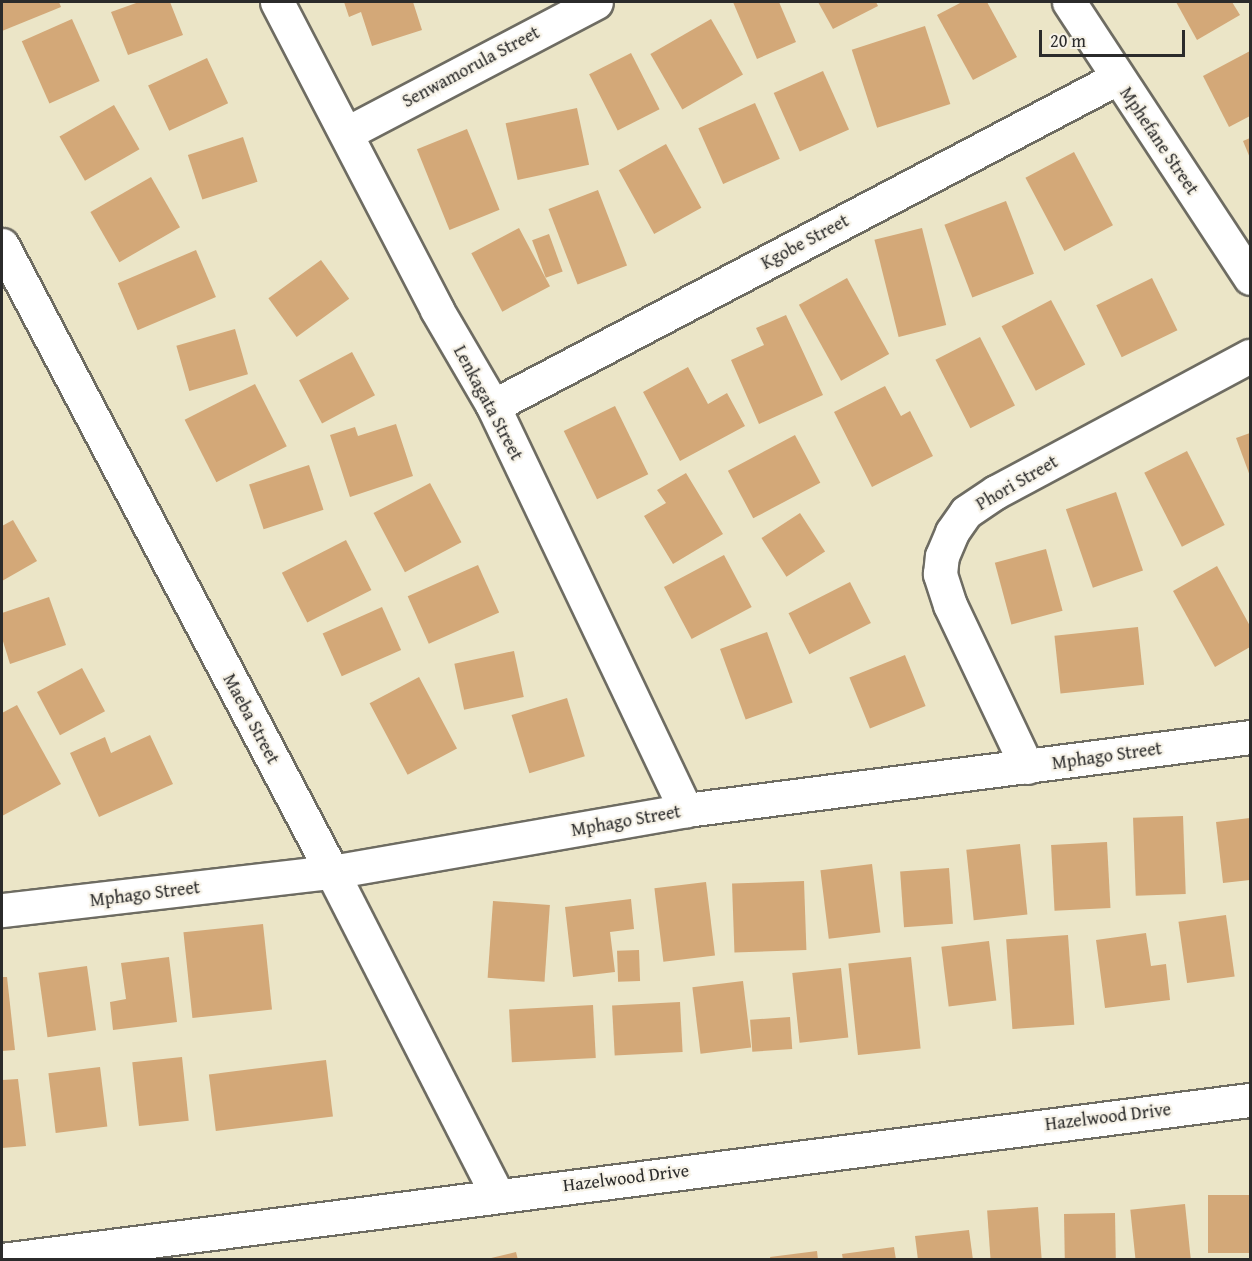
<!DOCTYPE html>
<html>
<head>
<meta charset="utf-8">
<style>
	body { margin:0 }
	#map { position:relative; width:1252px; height:1261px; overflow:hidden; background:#ebe5c7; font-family:"Gentium Book Plus",serif }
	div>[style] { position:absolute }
	.building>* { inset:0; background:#d3a878; transform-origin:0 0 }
	.roads { filter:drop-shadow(2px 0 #6e6c62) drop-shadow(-2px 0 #6e6c62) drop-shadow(0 2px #6e6c62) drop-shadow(0 -2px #6e6c62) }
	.minor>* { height:33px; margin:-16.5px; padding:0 16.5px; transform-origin:16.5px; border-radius:16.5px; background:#fff }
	span { translate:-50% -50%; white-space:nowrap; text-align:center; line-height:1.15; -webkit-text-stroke:4.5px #f7f3e8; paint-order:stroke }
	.street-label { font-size:18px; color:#2b2b2b }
	.frame { position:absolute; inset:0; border:3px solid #2b2b2b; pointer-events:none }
	.scale { position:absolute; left:1039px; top:30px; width:146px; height:27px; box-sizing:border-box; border:3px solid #2b2b2b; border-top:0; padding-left:8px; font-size:18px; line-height:21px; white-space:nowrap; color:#2b2b2b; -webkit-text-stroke:4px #f7f3e8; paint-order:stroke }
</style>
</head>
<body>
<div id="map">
	<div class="building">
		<i style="clip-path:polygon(2px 2px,59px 2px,61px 7px,2px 31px)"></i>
		<i style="clip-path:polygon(139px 2px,170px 2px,183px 35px,128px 55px,111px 12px)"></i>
		<i style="clip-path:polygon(344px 2px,413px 2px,422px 30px,372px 46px,361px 12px,349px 17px)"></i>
		<i style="clip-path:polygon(733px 2px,779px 2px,796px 42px,757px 59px)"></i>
		<i style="clip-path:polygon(818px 2px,876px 2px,878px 6px,833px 29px)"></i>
		<i style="clip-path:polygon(962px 2px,987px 2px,1017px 57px,973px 80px,937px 15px)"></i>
		<i style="clip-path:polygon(1176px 2px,1232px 2px,1240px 15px,1197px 40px)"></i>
		<i style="left:72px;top:19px;width:68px;height:55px;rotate:66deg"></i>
		<i style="left:711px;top:19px;width:64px;height:70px;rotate:60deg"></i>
		<i style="left:925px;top:26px;width:82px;height:77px;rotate:72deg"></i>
		<i style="clip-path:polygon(1250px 51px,1250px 116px,1229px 127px,1203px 76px)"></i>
		<i style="left:631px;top:53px;width:63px;height:47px;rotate:63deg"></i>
		<i style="left:207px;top:58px;width:50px;height:65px;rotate:65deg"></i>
		<i style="left:823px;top:71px;width:64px;height:54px;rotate:66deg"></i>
		<i style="left:755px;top:103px;width:61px;height:62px;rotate:66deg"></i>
		<i style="left:114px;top:105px;width:51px;height:63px;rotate:60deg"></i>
		<i style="left:577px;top:108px;width:58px;height:73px;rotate:78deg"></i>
		<i style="left:467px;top:129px;width:87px;height:54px;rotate:68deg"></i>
		<i style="left:243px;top:137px;width:47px;height:58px;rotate:72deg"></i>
		<i style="clip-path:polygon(1250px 138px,1250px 158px,1243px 141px)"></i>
		<i style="left:666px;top:144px;width:73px;height:54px;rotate:61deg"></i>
		<i style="left:1074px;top:152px;width:83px;height:55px;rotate:62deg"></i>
		<i style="left:151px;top:177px;width:58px;height:70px;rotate:60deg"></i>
		<i style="left:598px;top:190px;width:81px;height:53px;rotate:69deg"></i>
		<i style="left:1006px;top:201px;width:78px;height:66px;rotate:69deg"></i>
		<i style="left:519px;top:228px;width:66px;height:54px;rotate:62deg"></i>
		<i style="left:922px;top:228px;width:100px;height:49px;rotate:76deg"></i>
		<i style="left:549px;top:234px;width:40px;height:18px;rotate:70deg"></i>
		<i style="left:196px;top:250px;width:51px;height:85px;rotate:67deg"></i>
		<i style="left:321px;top:260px;width:48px;height:65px;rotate:54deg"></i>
		<i style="left:847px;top:278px;width:87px;height:55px;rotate:61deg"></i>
		<i style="left:1152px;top:278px;width:58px;height:62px;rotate:64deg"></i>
		<i style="left:1051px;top:300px;width:73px;height:56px;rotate:62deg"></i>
		<i style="clip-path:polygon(786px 315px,823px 395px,759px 424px,731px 360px,764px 345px,756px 328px)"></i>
		<i style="left:235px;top:329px;width:47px;height:61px;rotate:74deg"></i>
		<i style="left:980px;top:337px;width:77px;height:50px;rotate:63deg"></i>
		<i style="left:352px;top:352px;width:49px;height:60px;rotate:62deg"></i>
		<i style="clip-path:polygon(688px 367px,708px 404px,727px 393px,745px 426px,680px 461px,643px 392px)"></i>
		<i style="left:255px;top:384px;width:70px;height:79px;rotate:63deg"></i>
		<i style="clip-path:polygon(885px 386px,901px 416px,910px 411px,933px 456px,872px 487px,834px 412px)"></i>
		<i style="left:615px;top:406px;width:76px;height:57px;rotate:64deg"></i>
		<i style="clip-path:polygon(396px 424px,413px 476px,350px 497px,330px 435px,355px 427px,358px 436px)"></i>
		<i style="clip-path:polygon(1250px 433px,1250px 476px,1236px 438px)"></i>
		<i style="left:795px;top:435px;width:54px;height:76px;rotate:62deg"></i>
		<i style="left:1187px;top:451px;width:83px;height:48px;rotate:63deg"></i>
		<i style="left:309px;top:465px;width:47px;height:63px;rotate:72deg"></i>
		<i style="clip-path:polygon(686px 473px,723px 534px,673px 564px,644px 516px,666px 503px,657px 490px)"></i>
		<i style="left:430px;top:483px;width:67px;height:64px;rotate:62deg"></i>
		<i style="left:1116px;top:492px;width:83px;height:53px;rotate:71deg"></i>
		<i style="left:800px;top:513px;width:46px;height:46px;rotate:57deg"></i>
		<i style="clip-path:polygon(13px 520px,37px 561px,2px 581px,2px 526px)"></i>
		<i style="left:346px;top:540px;width:56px;height:72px;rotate:63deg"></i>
		<i style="left:1046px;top:549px;width:64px;height:53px;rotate:75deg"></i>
		<i style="left:724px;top:555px;width:59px;height:68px;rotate:62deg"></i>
		<i style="left:478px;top:565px;width:52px;height:77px;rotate:66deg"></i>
		<i style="clip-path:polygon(1217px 566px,1250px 626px,1250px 647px,1215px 667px,1173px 591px)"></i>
		<i style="left:850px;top:582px;width:46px;height:69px;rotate:63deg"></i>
		<i style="clip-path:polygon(49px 597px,66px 645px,10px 664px,2px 638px,2px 613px)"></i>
		<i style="left:382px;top:607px;width:47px;height:65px;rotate:66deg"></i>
		<i style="left:1138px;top:627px;width:58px;height:84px;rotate:84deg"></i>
		<i style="left:767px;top:632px;width:75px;height:50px;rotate:70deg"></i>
		<i style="left:514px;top:651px;width:47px;height:61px;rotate:78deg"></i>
		<i style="left:905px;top:655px;width:55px;height:60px;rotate:68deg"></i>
		<i style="left:82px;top:668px;width:49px;height:51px;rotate:62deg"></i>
		<i style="left:419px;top:677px;width:81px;height:56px;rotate:62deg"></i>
		<i style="left:567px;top:698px;width:61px;height:58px;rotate:73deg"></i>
		<i style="clip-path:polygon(17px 705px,61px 784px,2px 816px,2px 713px)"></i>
		<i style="clip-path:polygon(150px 735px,173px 784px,99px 817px,70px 753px,105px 737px,111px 753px)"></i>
		<i style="left:1183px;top:816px;width:78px;height:50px;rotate:88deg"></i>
		<i style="clip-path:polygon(1250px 818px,1250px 880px,1223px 883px,1216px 822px)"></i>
		<i style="left:1107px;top:842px;width:66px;height:56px;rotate:87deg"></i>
		<i style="left:1020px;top:844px;width:71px;height:54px;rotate:84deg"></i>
		<i style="left:872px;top:864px;width:69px;height:52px;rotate:83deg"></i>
		<i style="left:949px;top:868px;width:56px;height:49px;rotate:86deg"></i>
		<i style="left:804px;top:881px;width:69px;height:72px;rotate:88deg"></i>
		<i style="left:706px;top:882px;width:74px;height:52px;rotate:83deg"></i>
		<i style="clip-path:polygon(631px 899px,634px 929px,610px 932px,615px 972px,573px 977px,565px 907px)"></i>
		<i style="left:493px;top:901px;width:57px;height:77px;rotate:4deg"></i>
		<i style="left:1226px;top:915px;width:62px;height:48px;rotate:82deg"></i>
		<i style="left:263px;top:924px;width:86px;height:80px;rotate:84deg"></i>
		<i style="clip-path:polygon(1146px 933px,1151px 966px,1166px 964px,1170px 1000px,1105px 1008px,1096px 940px)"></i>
		<i style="left:1068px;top:935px;width:90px;height:62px;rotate:86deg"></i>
		<i style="left:989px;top:941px;width:60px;height:48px;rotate:83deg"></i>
		<i style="left:639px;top:950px;width:31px;height:22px;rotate:88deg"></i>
		<i style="clip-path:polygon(169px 957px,177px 1022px,113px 1030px,110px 1002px,126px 999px,121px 963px)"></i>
		<i style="left:911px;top:957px;width:92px;height:63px;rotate:84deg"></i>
		<i style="left:87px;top:966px;width:65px;height:49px;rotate:82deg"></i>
		<i style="left:841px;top:968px;width:70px;height:49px;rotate:84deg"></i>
		<i style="clip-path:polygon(2px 977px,7px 977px,15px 1050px,2px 1051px)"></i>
		<i style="left:743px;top:981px;width:67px;height:51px;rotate:83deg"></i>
		<i style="left:680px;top:1002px;width:50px;height:68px;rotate:87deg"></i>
		<i style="left:593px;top:1005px;width:53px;height:84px;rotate:87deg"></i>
		<i style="left:790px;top:1017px;width:32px;height:40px;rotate:86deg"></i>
		<i style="left:182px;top:1057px;width:64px;height:50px;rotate:84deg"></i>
		<i style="left:326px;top:1060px;width:57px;height:118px;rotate:83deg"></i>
		<i style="left:100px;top:1067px;width:60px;height:52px;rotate:83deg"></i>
		<i style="clip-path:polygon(18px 1079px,26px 1146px,2px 1148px,2px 1080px)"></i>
		<i style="left:1250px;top:1195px;width:58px;height:42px;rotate:90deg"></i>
		<i style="left:1185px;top:1204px;width:56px;height:55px;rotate:84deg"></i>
		<i style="left:1038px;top:1207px;width:53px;height:51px;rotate:86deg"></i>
		<i style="left:1115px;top:1213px;width:47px;height:51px;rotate:89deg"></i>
		<i style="clip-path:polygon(969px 1230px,973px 1260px,918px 1260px,915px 1236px)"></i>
		<i style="clip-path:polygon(894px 1247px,896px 1260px,843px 1260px,842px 1254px)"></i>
		<i style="clip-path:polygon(817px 1251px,818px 1260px,771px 1260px,770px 1257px)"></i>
		<i style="clip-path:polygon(516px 1252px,518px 1260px,487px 1260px,487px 1259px)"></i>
	</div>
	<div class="roads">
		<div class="minor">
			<i style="left:277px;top:2px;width:347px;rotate:62.5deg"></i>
			<i style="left:437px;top:310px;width:111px;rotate:59.7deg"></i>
			<i style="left:493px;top:406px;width:448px;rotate:64.5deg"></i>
			<i style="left:1069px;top:2px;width:330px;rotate:56.7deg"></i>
			<i style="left:347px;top:133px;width:281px;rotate:-27.7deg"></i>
			<i style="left:2px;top:245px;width:709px;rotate:62.24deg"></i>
			<i style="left:332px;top:872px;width:362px;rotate:62.9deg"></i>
			<i style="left:493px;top:406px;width:705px;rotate:-27.73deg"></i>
			<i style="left:1027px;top:767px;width:179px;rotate:-115.4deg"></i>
			<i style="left:950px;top:605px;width:33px;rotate:-108deg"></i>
			<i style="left:940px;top:574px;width:18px;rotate:-84deg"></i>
			<i style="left:942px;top:556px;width:26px;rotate:-67deg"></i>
			<i style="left:952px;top:532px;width:24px;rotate:-55deg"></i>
			<i style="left:966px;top:512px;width:36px;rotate:-34deg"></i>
			<i style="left:996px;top:492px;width:288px;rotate:-28.2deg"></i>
			<i style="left:2px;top:910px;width:332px;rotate:-6.6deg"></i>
			<i style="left:332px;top:872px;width:359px;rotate:-9.9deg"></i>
			<i style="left:686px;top:810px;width:569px;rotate:-7.37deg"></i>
			<i style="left:2px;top:1260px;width:1258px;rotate:-7.31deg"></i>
		</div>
	</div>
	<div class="street-label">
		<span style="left:471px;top:67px;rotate:-28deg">Senwamorula Street</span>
		<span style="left:1159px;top:141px;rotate:56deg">Mphefane Street</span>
		<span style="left:805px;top:242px;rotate:-28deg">Kgobe Street</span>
		<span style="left:488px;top:403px;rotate:62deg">Lenkagata Street</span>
		<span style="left:1017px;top:483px;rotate:-30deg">Phori Street</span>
		<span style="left:251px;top:719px;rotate:62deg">Maeba Street</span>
		<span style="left:1107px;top:756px;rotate:-8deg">Mphago Street</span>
		<span style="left:626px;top:821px;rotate:-10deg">Mphago Street</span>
		<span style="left:145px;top:894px;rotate:-7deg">Mphago Street</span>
		<span style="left:1108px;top:1117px;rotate:-7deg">Hazelwood Drive</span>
		<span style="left:626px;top:1178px;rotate:-7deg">Hazelwood Drive</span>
	</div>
	<div class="frame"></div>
	<div class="scale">20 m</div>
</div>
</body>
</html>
